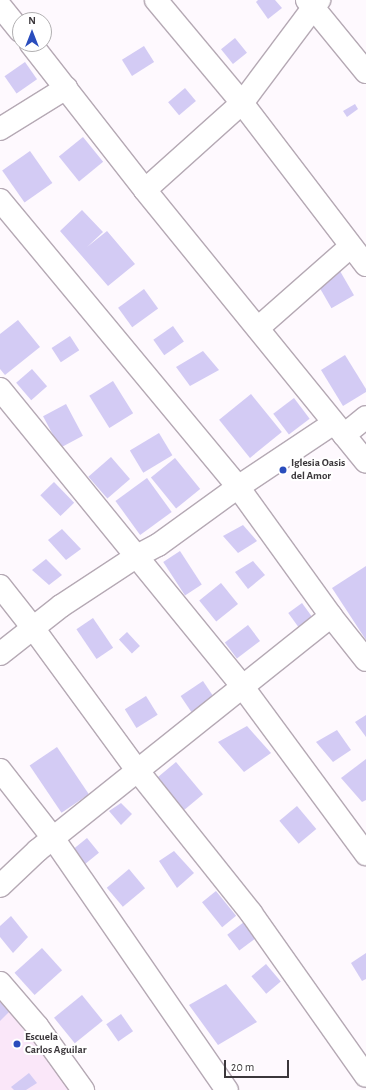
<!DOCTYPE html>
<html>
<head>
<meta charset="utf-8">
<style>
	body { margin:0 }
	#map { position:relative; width:366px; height:1090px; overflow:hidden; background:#fef9fe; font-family:"Alegreya Sans",sans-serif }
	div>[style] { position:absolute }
	.built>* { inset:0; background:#fae7f9 }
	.building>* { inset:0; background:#d3cbf4; transform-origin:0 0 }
	.roads { filter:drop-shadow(1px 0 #b5a9b4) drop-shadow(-1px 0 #b5a9b4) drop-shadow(0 1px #b5a9b4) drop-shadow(0 -1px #b5a9b4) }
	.street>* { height:22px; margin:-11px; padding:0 11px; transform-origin:11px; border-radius:11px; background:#fff }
	.dots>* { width:11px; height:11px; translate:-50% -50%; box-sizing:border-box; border:2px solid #fff; border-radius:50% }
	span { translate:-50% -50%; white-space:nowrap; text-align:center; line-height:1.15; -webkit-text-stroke:4px #fff; paint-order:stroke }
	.poi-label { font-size:11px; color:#3b373b; font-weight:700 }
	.left { translate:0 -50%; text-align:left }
	.north { position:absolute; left:12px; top:12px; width:40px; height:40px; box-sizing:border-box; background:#fff; border:1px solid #b1afb1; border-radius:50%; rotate:0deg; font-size:11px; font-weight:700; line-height:16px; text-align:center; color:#3b373b }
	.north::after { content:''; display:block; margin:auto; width:14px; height:18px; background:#2a4dbd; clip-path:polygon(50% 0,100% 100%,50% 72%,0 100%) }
	.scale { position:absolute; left:224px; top:1060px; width:65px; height:18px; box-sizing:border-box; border:2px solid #3b373b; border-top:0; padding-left:5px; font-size:12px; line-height:14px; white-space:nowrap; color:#3b373b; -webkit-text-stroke:3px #fff; paint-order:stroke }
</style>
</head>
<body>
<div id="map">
	<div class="built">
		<i style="clip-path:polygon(0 999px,68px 1088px,69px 1090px,0 1090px)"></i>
	</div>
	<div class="building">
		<i style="clip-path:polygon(258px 0,275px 0,282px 8px,268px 19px,256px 2px)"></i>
		<i style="left:235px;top:38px;width:19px;height:18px;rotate:51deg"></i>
		<i style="left:144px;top:46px;width:19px;height:26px;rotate:58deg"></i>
		<i style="left:25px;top:62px;width:21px;height:25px;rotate:55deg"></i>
		<i style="left:185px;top:88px;width:17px;height:22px;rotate:50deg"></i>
		<i style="clip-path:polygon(355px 104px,358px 109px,347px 117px,343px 111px)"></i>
		<i style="left:83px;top:137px;width:32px;height:31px;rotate:51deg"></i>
		<i style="left:30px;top:151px;width:39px;height:34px;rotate:55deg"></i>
		<i style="clip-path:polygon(82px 210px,103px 232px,87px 247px,107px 231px,135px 264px,108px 286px,60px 231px)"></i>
		<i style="left:340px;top:271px;width:28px;height:26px;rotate:60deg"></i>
		<i style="left:144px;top:289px;width:24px;height:32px;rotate:54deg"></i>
		<i style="clip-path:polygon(18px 320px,40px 347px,5px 375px,0 369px,0 334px)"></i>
		<i style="left:173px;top:326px;width:19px;height:24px;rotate:55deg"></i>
		<i style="left:70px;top:336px;width:17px;height:22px;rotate:57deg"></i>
		<i style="clip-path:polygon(203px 351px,219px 370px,190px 386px,176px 367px)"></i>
		<i style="clip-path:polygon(345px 355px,366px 389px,366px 392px,343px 406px,321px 370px)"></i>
		<i style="left:32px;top:369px;width:23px;height:21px;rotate:49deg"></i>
		<i style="left:113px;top:381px;width:38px;height:28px;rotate:58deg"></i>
		<i style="left:251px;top:394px;width:49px;height:41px;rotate:51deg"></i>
		<i style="left:294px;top:398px;width:26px;height:26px;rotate:53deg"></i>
		<i style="left:66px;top:404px;width:36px;height:26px;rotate:62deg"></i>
		<i style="left:159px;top:433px;width:26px;height:34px;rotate:59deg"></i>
		<i style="left:111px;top:457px;width:29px;height:30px;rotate:49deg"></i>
		<i style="left:175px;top:458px;width:40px;height:31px;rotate:51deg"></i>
		<i style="left:147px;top:478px;width:42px;height:39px;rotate:54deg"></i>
		<i style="left:54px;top:482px;width:29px;height:19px;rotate:46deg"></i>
		<i style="clip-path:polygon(243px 525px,257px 541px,238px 553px,223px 536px)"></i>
		<i style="clip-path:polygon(62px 529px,81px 549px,66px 560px,48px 540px)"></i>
		<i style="left:180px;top:551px;width:40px;height:20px;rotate:57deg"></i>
		<i style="clip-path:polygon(46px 559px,62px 575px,49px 585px,32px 570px)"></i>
		<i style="clip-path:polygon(253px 561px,265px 575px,248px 589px,235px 572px)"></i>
		<i style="clip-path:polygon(366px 566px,366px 640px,332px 588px)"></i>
		<i style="left:221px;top:583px;width:27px;height:28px;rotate:51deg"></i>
		<i style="left:302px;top:603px;width:17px;height:17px;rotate:54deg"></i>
		<i style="left:93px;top:618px;width:36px;height:20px;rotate:56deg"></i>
		<i style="left:248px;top:625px;width:20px;height:29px;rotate:53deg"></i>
		<i style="left:127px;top:632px;width:19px;height:11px;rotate:47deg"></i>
		<i style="left:203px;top:681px;width:27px;height:27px;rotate:56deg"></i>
		<i style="left:146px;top:696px;width:22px;height:25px;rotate:58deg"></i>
		<i style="clip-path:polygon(366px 715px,366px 737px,355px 722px)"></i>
		<i style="clip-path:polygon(247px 726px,271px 753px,244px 772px,218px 742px)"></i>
		<i style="clip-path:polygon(337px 730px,351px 750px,333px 762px,316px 742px)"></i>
		<i style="left:57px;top:747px;width:57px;height:33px;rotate:56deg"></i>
		<i style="clip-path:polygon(366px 759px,366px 800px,362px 802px,341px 778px)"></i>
		<i style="left:176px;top:762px;width:42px;height:25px;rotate:50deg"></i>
		<i style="clip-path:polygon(121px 803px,132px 814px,121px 825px,109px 811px)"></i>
		<i style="left:297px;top:806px;width:30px;height:23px;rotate:50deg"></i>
		<i style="left:87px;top:838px;width:19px;height:21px;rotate:51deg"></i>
		<i style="clip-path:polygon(174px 851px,194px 873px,177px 888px,159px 861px)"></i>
		<i style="left:129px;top:869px;width:25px;height:29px;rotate:50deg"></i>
		<i style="left:216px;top:891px;width:32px;height:18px;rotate:51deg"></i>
		<i style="clip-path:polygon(11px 916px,28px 937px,13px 953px,0 937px,0 926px)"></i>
		<i style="left:244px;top:922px;width:20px;height:21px;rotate:53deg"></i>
		<i style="left:42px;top:948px;width:30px;height:37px;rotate:48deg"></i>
		<i style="clip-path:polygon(366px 953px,366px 979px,362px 981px,351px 963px)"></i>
		<i style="left:266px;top:964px;width:23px;height:19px;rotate:50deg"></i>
		<i style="clip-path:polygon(226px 984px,257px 1022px,218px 1045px,189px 1005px)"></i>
		<i style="left:82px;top:995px;width:33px;height:36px;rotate:51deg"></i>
		<i style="clip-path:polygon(0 1002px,9px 1012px,0 1021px)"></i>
		<i style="left:121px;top:1014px;width:21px;height:18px;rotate:55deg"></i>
		<i style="clip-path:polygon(29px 1073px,37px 1083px,26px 1090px,14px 1090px,11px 1087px)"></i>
	</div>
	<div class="roads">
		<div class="street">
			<i style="left:156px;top:0;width:134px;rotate:50.1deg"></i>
			<i style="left:242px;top:103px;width:204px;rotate:52.6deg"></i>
			<i style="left:307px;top:0;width:93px;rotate:50.7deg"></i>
			<i style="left:0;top:6px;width:32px;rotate:51deg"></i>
			<i style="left:31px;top:44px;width:185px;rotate:52deg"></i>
			<i style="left:145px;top:190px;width:350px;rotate:50.9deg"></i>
			<i style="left:0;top:129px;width:78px;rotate:-31.8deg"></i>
			<i style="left:145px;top:190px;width:130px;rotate:-41.9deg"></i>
			<i style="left:242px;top:103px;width:129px;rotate:-53.2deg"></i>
			<i style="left:0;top:200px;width:373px;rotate:50.3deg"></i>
			<i style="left:238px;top:487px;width:159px;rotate:54.2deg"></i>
			<i style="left:331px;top:616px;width:56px;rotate:51.5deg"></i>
			<i style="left:258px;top:328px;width:123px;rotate:-41.4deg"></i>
			<i style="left:0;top:389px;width:383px;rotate:50.8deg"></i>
			<i style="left:242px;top:686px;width:209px;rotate:53.6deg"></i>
			<i style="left:344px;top:435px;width:28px;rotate:-39deg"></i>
			<i style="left:0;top:586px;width:53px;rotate:51.8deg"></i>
			<i style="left:33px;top:628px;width:176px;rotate:53.8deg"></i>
			<i style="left:137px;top:770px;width:183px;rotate:51.4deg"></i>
			<i style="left:251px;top:913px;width:199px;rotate:54.8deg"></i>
			<i style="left:0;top:654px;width:78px;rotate:-38.2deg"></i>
			<i style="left:61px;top:606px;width:91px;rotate:-33.3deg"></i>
			<i style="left:137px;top:556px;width:24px;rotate:-28deg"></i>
			<i style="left:158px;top:545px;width:99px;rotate:-35.9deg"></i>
			<i style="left:238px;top:487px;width:115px;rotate:-33.7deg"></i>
			<i style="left:0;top:770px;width:86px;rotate:52.1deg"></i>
			<i style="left:53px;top:838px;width:306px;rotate:55.4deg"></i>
			<i style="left:0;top:886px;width:52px;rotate:-43.5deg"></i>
			<i style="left:38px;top:850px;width:375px;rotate:-38.6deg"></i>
			<i style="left:0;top:983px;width:57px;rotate:49.3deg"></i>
			<i style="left:37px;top:1026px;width:79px;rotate:54.3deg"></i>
		</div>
	</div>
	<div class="dots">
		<i style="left:283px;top:470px;background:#2a4dbd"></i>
		<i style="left:17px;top:1044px;background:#2a4dbd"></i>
	</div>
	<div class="poi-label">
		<span class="left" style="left:291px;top:470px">Iglesia Oasis<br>del Amor</span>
		<span class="left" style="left:25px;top:1044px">Escuela<br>Carlos Aguilar</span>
	</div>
	<div class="north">N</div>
	<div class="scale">20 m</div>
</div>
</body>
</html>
